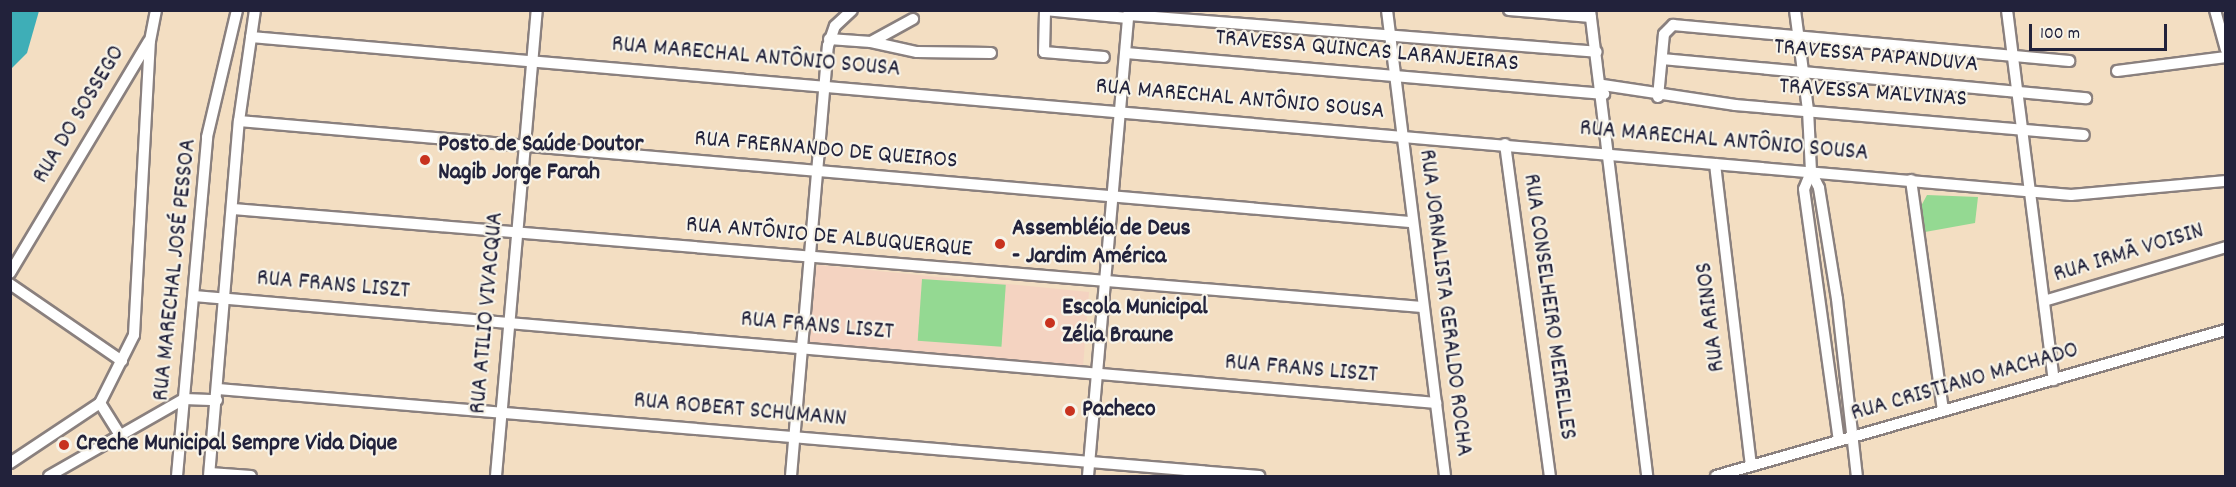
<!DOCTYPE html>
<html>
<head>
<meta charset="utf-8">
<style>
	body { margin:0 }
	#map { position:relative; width:2236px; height:487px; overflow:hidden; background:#f3dec2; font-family:Dekko,sans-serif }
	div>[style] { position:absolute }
	.built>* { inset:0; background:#f4d3c1 }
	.green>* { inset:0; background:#94d992; transform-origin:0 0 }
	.water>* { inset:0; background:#3eaeb7 }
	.roads { filter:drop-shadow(2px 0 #8a807e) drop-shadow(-2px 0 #8a807e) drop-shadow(0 2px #8a807e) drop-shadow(0 -2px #8a807e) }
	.minor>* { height:10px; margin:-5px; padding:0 5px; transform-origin:5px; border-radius:5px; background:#fff }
	.dots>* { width:16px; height:16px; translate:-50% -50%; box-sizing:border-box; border:3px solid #f7f3e8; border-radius:50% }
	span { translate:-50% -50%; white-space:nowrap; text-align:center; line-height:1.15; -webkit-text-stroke:4.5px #f7f3e8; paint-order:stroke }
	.street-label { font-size:24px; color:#22223b }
	.poi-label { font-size:24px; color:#22223b; font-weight:700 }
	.left { translate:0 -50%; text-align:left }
	.frame { position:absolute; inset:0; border:12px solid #22223b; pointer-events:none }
	.scale { position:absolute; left:2029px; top:24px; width:138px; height:27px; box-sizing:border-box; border:3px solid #22223b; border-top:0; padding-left:8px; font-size:18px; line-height:21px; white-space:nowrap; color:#22223b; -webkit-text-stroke:4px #f7f3e8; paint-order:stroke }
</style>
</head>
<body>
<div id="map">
	<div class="built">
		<i style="clip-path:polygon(819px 265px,1089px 292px,1083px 367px,807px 345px,813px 270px)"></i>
	</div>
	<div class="green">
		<i style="clip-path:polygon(1927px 195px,1978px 197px,1975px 223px,1925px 232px,1920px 208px)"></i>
		<i style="left:922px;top:279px;width:84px;height:62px;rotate:4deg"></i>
	</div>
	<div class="water">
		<i style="clip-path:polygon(11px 10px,39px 11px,27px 53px,11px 69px)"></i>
	</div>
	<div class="roads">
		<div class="minor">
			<i style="left:1045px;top:10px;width:83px;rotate:5.5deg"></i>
			<i style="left:1387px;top:10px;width:470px;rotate:82.9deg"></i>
			<i style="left:1509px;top:10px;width:82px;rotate:4.9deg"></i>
			<i style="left:1590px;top:10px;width:469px;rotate:83deg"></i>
			<i style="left:1795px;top:10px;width:101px;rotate:82.6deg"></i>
			<i style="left:1808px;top:110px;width:62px;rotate:87.2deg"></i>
			<i style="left:1811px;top:172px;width:18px;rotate:112deg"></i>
			<i style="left:1804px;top:189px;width:254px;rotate:82.1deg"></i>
			<i style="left:2007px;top:10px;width:373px;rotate:82.8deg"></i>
			<i style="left:2215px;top:10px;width:41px;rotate:74.6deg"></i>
			<i style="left:1045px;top:12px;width:40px;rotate:91.4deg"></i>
			<i style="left:1044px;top:52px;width:60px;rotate:4.8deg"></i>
			<i style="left:1129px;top:15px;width:469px;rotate:4.5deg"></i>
			<i style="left:251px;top:37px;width:1827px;rotate:4.96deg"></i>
			<i style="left:2071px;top:195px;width:156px;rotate:-5.2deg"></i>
			<i style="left:829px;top:39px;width:42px;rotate:4.1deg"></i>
			<i style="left:871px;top:42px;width:48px;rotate:-28.7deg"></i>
			<i style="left:871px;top:42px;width:47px;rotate:12.3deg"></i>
			<i style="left:917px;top:52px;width:74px;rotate:0.8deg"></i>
			<i style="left:1126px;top:53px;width:480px;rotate:4.9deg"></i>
			<i style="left:1662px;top:59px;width:426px;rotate:5.3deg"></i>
			<i style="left:2117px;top:71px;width:110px;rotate:-7.3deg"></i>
			<i style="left:1603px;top:85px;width:134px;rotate:8.6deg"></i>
			<i style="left:1735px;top:105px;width:350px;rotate:4.9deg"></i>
			<i style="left:1658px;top:97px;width:63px;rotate:-84.6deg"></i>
			<i style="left:1664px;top:34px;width:13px;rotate:-45deg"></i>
			<i style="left:1673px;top:25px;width:398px;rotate:5.2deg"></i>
			<i style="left:239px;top:121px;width:1175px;rotate:4.93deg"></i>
			<i style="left:1505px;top:144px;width:335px;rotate:82.3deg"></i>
			<i style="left:1715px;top:164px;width:304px;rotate:83.2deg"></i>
			<i style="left:1811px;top:172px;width:18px;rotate:63deg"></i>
			<i style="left:1819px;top:188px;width:112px;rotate:80.8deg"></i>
			<i style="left:1837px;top:299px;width:178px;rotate:83.6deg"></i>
			<i style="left:1911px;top:180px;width:233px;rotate:82.1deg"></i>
			<i style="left:233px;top:209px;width:1193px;rotate:4.71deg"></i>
			<i style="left:10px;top:273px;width:270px;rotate:-59.1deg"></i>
			<i style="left:10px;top:284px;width:136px;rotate:34.5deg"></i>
			<i style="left:194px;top:296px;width:1247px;rotate:4.92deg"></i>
			<i style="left:2044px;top:301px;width:190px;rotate:-16.5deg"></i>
			<i style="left:218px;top:389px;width:1045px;rotate:4.78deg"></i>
			<i style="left:100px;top:403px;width:38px;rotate:58deg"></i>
			<i style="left:10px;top:463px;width:108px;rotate:-33.7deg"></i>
			<i style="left:100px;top:403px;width:76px;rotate:-63.4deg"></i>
			<i style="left:134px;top:335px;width:294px;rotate:-86.9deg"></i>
			<i style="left:150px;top:41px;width:32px;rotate:-79deg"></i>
			<i style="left:210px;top:473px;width:41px;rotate:4.2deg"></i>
			<i style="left:49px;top:476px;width:155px;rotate:-29.7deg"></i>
			<i style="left:184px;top:399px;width:33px;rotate:2deg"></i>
			<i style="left:177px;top:476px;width:340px;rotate:-84.9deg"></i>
			<i style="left:207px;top:137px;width:130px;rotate:-76.7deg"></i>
			<i style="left:209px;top:476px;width:356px;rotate:-85.2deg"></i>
			<i style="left:239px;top:121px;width:112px;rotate:-81.8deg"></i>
			<i style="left:496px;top:476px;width:468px;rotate:-85deg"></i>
			<i style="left:791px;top:476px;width:432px;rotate:-85.1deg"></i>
			<i style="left:828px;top:46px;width:21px;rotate:-71deg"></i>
			<i style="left:835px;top:26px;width:23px;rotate:-43deg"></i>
			<i style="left:1088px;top:476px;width:467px;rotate:-85deg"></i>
			<i style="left:1716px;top:476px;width:530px;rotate:-15.98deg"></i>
		</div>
	</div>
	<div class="dots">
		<i style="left:425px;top:160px;background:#c8321e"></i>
		<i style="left:1000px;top:244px;background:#c8321e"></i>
		<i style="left:1050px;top:323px;background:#c8321e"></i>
		<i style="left:1070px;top:411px;background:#c8321e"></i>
		<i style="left:64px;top:445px;background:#c8321e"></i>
	</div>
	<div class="street-label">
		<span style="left:1367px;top:52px;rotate:5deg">TRAVESSA QUINCAS LARANJEIRAS</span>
		<span style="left:1876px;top:57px;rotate:5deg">TRAVESSA PAPANDUVA</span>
		<span style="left:756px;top:58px;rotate:5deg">RUA MARECHAL ANTÔNIO SOUSA</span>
		<span style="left:1873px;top:94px;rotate:4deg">TRAVESSA MALVINAS</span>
		<span style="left:1240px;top:100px;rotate:5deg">RUA MARECHAL ANTÔNIO SOUSA</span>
		<span style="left:80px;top:115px;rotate:-59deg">RUA DO SOSSEGO</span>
		<span style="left:1724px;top:142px;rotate:5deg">RUA MARECHAL ANTÔNIO SOUSA</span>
		<span style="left:826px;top:151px;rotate:5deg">RUA FRERNANDO DE QUEIROS</span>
		<span style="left:829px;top:238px;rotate:5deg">RUA ANTÔNIO DE ALBUQUERQUE</span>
		<span style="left:2129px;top:254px;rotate:-17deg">RUA IRMÃ VOISIN</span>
		<span style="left:176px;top:270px;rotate:-84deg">RUA MARECHAL JOSÉ PESSOA</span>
		<span style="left:333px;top:286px;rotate:5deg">RUA FRANS LISZT</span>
		<span style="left:1444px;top:303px;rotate:83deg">RUA JORNALISTA GERALDO ROCHA</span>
		<span style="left:1548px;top:307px;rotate:82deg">RUA CONSELHEIRO MEIRELLES</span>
		<span style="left:488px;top:313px;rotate:-85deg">RUA ATILIO VIVACQUA</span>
		<span style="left:1712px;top:317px;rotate:-97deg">RUA ARINOS</span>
		<span style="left:817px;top:327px;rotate:5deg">RUA FRANS LISZT</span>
		<span style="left:1301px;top:370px;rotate:5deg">RUA FRANS LISZT</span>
		<span style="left:1965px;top:383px;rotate:-16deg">RUA CRISTIANO MACHADO</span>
		<span style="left:740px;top:411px;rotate:5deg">RUA ROBERT SCHUMANN</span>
	</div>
	<div class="poi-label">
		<span class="left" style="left:438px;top:160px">Posto de Saúde Doutor<br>Nagib Jorge Farah</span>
		<span class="left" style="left:1012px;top:244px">Assembléia de Deus<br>- Jardim América</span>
		<span class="left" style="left:1062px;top:323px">Escola Municipal<br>Zélia Braune</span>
		<span class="left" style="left:1082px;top:411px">Pacheco</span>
		<span class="left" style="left:76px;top:445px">Creche Municipal Sempre Vida Dique</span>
	</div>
	<div class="frame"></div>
	<div class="scale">100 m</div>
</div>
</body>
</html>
